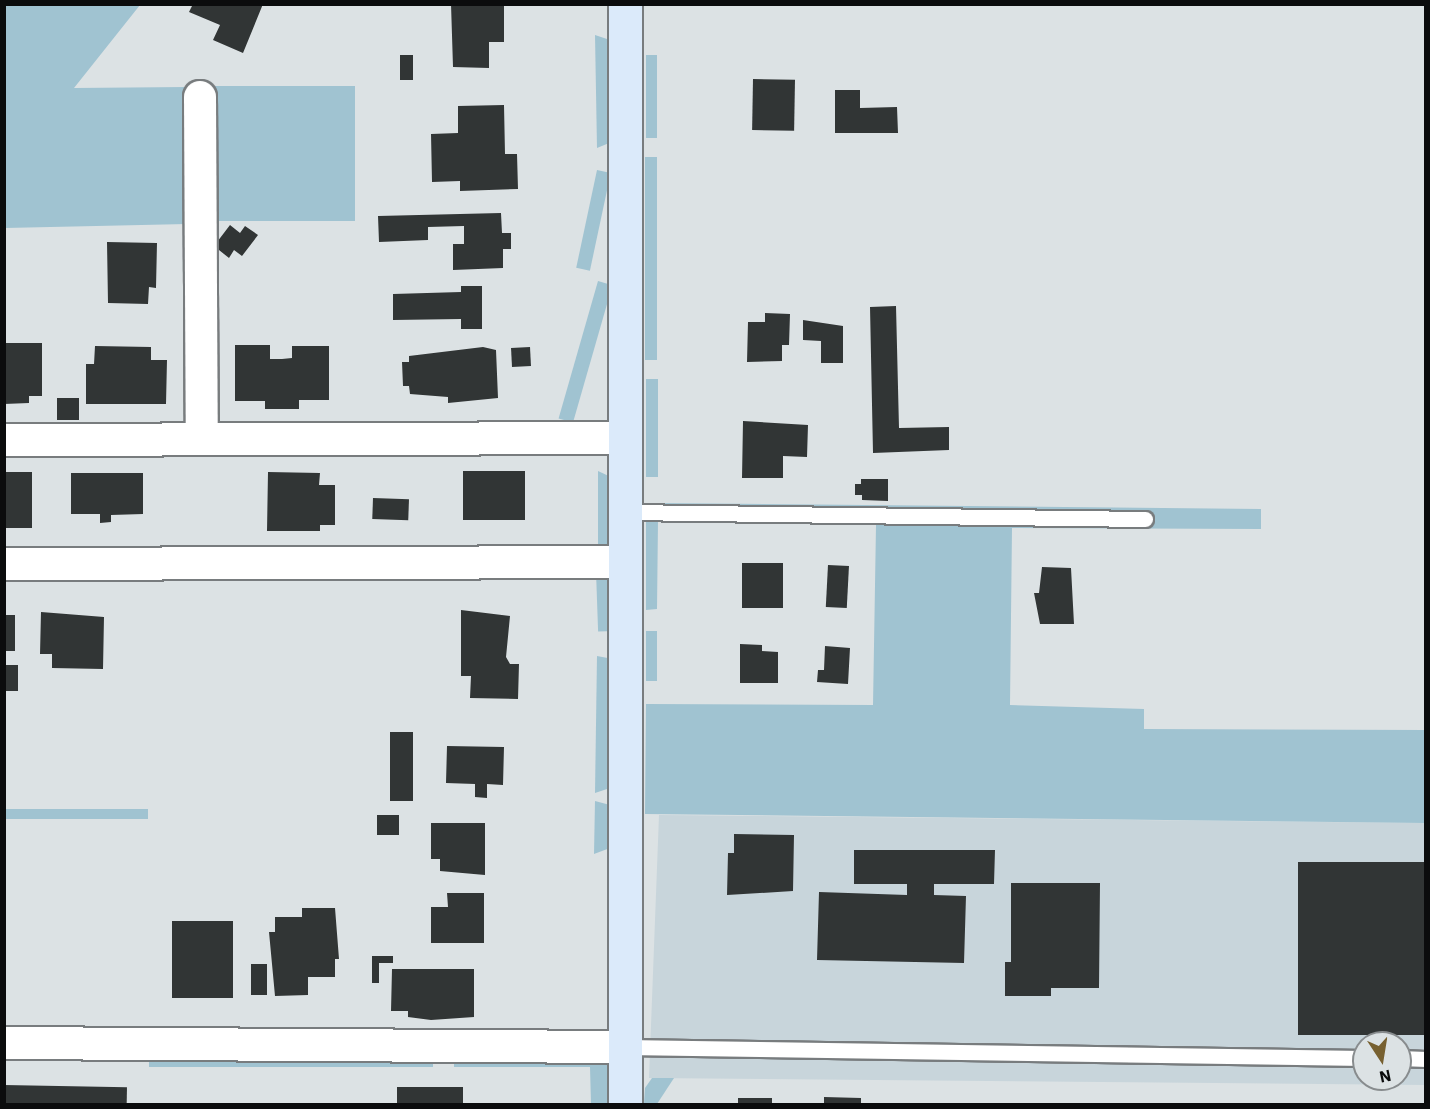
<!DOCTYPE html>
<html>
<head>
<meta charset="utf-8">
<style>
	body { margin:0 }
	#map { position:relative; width:1430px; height:1109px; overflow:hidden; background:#dce2e4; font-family:"IBM Plex Sans",sans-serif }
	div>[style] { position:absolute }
	.built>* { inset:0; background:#c8d5db }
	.green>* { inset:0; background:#a0c3d1; transform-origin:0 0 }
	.building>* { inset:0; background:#313535; transform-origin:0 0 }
	.roads { filter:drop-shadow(2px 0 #787c7e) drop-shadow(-2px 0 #787c7e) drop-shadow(0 2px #787c7e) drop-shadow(0 -2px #787c7e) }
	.lane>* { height:15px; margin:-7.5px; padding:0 7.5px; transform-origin:7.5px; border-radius:7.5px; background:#fff }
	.street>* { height:32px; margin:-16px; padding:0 16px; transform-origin:16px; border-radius:16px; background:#fff }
	.secondary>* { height:33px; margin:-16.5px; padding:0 16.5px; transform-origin:16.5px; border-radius:16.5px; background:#dbeafa }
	span { translate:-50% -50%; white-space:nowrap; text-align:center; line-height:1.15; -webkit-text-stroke:6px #dce2e4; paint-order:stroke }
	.frame { position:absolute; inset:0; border:6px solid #0b0c0d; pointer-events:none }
	.north { position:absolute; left:1352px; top:1031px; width:60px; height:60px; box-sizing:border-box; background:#dce2e4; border:2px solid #888c8e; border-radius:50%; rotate:168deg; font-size:16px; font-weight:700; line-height:24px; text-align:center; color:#0b0c0d }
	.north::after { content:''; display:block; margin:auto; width:21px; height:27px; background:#776030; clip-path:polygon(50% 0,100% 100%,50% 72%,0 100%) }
</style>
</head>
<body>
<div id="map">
	<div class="built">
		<i style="clip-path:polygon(evenodd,659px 815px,1425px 823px,1425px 1085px,649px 1078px,659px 815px,1364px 1043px,1400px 1043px,1400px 1079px,1364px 1079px,1364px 1043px)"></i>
	</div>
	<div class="green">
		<i style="clip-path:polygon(4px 5px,140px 5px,74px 88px,187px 87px,187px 224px,5px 228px)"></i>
		<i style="clip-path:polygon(595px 35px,613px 41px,614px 141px,597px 148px)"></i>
		<i style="left:646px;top:55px;width:11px;height:83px"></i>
		<i style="left:355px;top:86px;width:135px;height:146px;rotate:90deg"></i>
		<i style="left:645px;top:157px;width:12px;height:203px"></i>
		<i style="left:597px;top:170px;width:14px;height:100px;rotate:12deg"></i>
		<i style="left:598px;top:281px;width:15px;height:143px;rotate:16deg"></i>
		<i style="left:646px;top:379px;width:12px;height:98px"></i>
		<i style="clip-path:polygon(598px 471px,613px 478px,614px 544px,598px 548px)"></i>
		<i style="clip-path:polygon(658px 503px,1261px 509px,1261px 529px,1012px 528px,1010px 705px,1144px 709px,1144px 729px,1425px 730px,1425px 823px,645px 814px,646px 704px,873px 705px,876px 525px,658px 521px,657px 609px,646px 610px,646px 521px,657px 521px)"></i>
		<i style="left:613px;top:571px;width:60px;height:17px;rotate:88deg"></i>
		<i style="left:646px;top:631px;width:11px;height:50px"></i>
		<i style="clip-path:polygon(597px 656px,613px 659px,613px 787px,595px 793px)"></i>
		<i style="clip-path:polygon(595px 801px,610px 805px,610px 848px,594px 854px)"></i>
		<i style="left:5px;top:809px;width:143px;height:10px"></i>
		<i style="left:149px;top:1054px;width:284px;height:13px"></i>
		<i style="clip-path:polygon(454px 1055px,606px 1060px,611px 1065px,612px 1104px,591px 1104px,590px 1067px,454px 1067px)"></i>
		<i style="clip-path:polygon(652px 1078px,674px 1078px,657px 1104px,644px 1104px,645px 1088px)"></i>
	</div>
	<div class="building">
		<i style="clip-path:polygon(193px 4px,263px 4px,243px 53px,213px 40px,220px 25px,189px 12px)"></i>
		<i style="clip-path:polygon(451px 4px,504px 4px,504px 42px,489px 42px,489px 68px,453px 67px)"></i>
		<i style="left:413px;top:55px;width:25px;height:13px;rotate:90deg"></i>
		<i style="left:753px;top:79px;width:42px;height:51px;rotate:1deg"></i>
		<i style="clip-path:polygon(835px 90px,860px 90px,860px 108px,897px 107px,898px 133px,835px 133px)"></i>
		<i style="clip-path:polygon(504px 105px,505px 154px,517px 154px,518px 189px,460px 191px,460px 181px,432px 182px,431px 134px,458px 133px,458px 106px)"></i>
		<i style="clip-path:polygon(501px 213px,502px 233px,511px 233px,511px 249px,503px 249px,503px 268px,453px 270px,453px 244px,464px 244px,464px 226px,428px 227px,428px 240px,379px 242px,378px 216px)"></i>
		<i style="clip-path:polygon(230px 225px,240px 233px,245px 226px,258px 235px,242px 256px,234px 250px,229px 258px,214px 246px)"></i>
		<i style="clip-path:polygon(107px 242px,157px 243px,156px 288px,149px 287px,148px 304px,108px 303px)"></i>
		<i style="clip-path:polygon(461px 286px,482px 286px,482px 329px,461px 329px,461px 319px,393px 320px,393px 294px,461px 292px)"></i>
		<i style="clip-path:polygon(896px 306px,899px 428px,949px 427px,949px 450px,873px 453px,870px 307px)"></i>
		<i style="clip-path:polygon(765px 313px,790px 314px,789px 345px,782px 345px,782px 361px,747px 362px,748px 322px,765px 322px)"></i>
		<i style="clip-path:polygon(803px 320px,843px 326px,843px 363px,821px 363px,821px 341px,803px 340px)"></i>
		<i style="clip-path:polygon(4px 343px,42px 343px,42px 396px,29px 396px,29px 403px,4px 404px)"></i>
		<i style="clip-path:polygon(235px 345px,270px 345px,270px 359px,282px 359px,292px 358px,292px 346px,329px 346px,329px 400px,299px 400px,299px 409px,265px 409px,265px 401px,235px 401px)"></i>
		<i style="clip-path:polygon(95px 346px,151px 347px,151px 360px,167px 360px,166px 404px,86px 404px,86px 364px,94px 364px)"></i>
		<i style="clip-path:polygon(483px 347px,496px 350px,498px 398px,448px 403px,448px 397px,410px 394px,409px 386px,403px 386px,402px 362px,409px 362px,409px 356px)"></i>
		<i style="left:530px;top:347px;width:19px;height:19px;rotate:87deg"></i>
		<i style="left:57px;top:398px;width:22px;height:22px"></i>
		<i style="clip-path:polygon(743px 421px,808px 425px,807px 457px,783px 456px,783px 478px,742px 478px)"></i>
		<i style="left:463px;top:471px;width:62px;height:49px"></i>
		<i style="left:4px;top:472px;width:28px;height:56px"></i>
		<i style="clip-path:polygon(268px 472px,320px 473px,319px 485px,335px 485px,335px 525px,320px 525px,320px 531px,267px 531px)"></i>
		<i style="clip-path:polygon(71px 473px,143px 473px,143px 514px,111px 515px,111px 522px,100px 523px,100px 514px,71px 514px)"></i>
		<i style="clip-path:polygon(861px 479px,888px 479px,888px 501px,862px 500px,862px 495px,855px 495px,855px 484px,861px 484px)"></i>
		<i style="left:373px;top:498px;width:36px;height:21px;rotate:2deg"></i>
		<i style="left:742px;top:563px;width:41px;height:45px"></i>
		<i style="left:828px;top:565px;width:21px;height:42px;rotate:3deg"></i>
		<i style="clip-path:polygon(1042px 567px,1071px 568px,1074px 624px,1040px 624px,1034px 593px,1039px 593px)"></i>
		<i style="clip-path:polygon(461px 610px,510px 616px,506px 657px,510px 664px,519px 664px,518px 699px,470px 698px,471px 676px,461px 676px)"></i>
		<i style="clip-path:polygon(41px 612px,104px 617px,103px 669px,52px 668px,52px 654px,40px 654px)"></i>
		<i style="left:4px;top:615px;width:11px;height:36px"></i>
		<i style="clip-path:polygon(740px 644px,762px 645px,762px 651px,778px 652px,778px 683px,740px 683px)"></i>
		<i style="clip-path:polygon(825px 646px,850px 648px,848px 684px,817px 682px,818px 670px,824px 670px)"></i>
		<i style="left:4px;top:665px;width:14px;height:26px"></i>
		<i style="left:390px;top:732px;width:23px;height:69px"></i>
		<i style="clip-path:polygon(447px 746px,504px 747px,503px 785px,487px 784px,487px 798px,475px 797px,475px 784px,446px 783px)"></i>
		<i style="left:377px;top:815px;width:22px;height:20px"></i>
		<i style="clip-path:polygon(431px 823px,485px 823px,485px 875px,440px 871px,440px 859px,431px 859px)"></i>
		<i style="clip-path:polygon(734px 834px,794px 835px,793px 891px,727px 895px,728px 853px,734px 853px)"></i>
		<i style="clip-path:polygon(854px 850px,995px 850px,994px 884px,934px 884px,934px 895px,966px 896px,964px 963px,817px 960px,819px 892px,907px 895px,907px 884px,854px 884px)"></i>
		<i style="left:1298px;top:862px;width:128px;height:173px"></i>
		<i style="clip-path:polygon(1011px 883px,1100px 883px,1099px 988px,1051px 988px,1051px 996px,1005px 996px,1005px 962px,1011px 962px)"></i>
		<i style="clip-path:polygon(447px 893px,484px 893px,484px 943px,431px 943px,431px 907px,448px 907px)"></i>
		<i style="clip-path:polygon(302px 908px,335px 908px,339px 959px,335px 959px,335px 977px,308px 977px,308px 995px,275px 996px,269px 932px,275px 932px,275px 917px,302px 917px)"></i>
		<i style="left:172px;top:921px;width:61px;height:77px"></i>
		<i style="clip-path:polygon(372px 956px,393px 956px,393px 963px,379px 963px,379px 983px,372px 983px)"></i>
		<i style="left:251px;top:964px;width:16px;height:31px"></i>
		<i style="clip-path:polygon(392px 969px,474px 969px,474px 1017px,431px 1020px,408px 1017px,408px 1011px,391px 1011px)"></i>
		<i style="left:4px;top:1085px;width:123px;height:19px;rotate:1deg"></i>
		<i style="left:397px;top:1087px;width:66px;height:17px"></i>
		<i style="clip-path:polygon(824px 1097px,861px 1098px,861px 1104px,824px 1104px)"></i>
		<i style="left:738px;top:1098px;width:34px;height:6px"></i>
	</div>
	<div class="roads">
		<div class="lane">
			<i style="left:625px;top:512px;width:520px;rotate:0.77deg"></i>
			<i style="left:625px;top:1047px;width:739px;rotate:0.85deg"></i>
			<i style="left:1400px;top:1058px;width:26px;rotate:2deg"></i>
		</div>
		<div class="street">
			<i style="left:200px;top:97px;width:342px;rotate:89.7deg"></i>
			<i style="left:4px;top:440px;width:620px;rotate:-0.18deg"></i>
			<i style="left:4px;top:564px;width:622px;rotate:-0.18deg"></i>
			<i style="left:4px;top:1043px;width:621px;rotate:0.37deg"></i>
		</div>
		<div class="secondary">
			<i style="left:625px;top:4px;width:1100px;rotate:90deg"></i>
		</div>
	</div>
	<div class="frame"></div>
	<div class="north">N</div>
</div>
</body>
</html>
